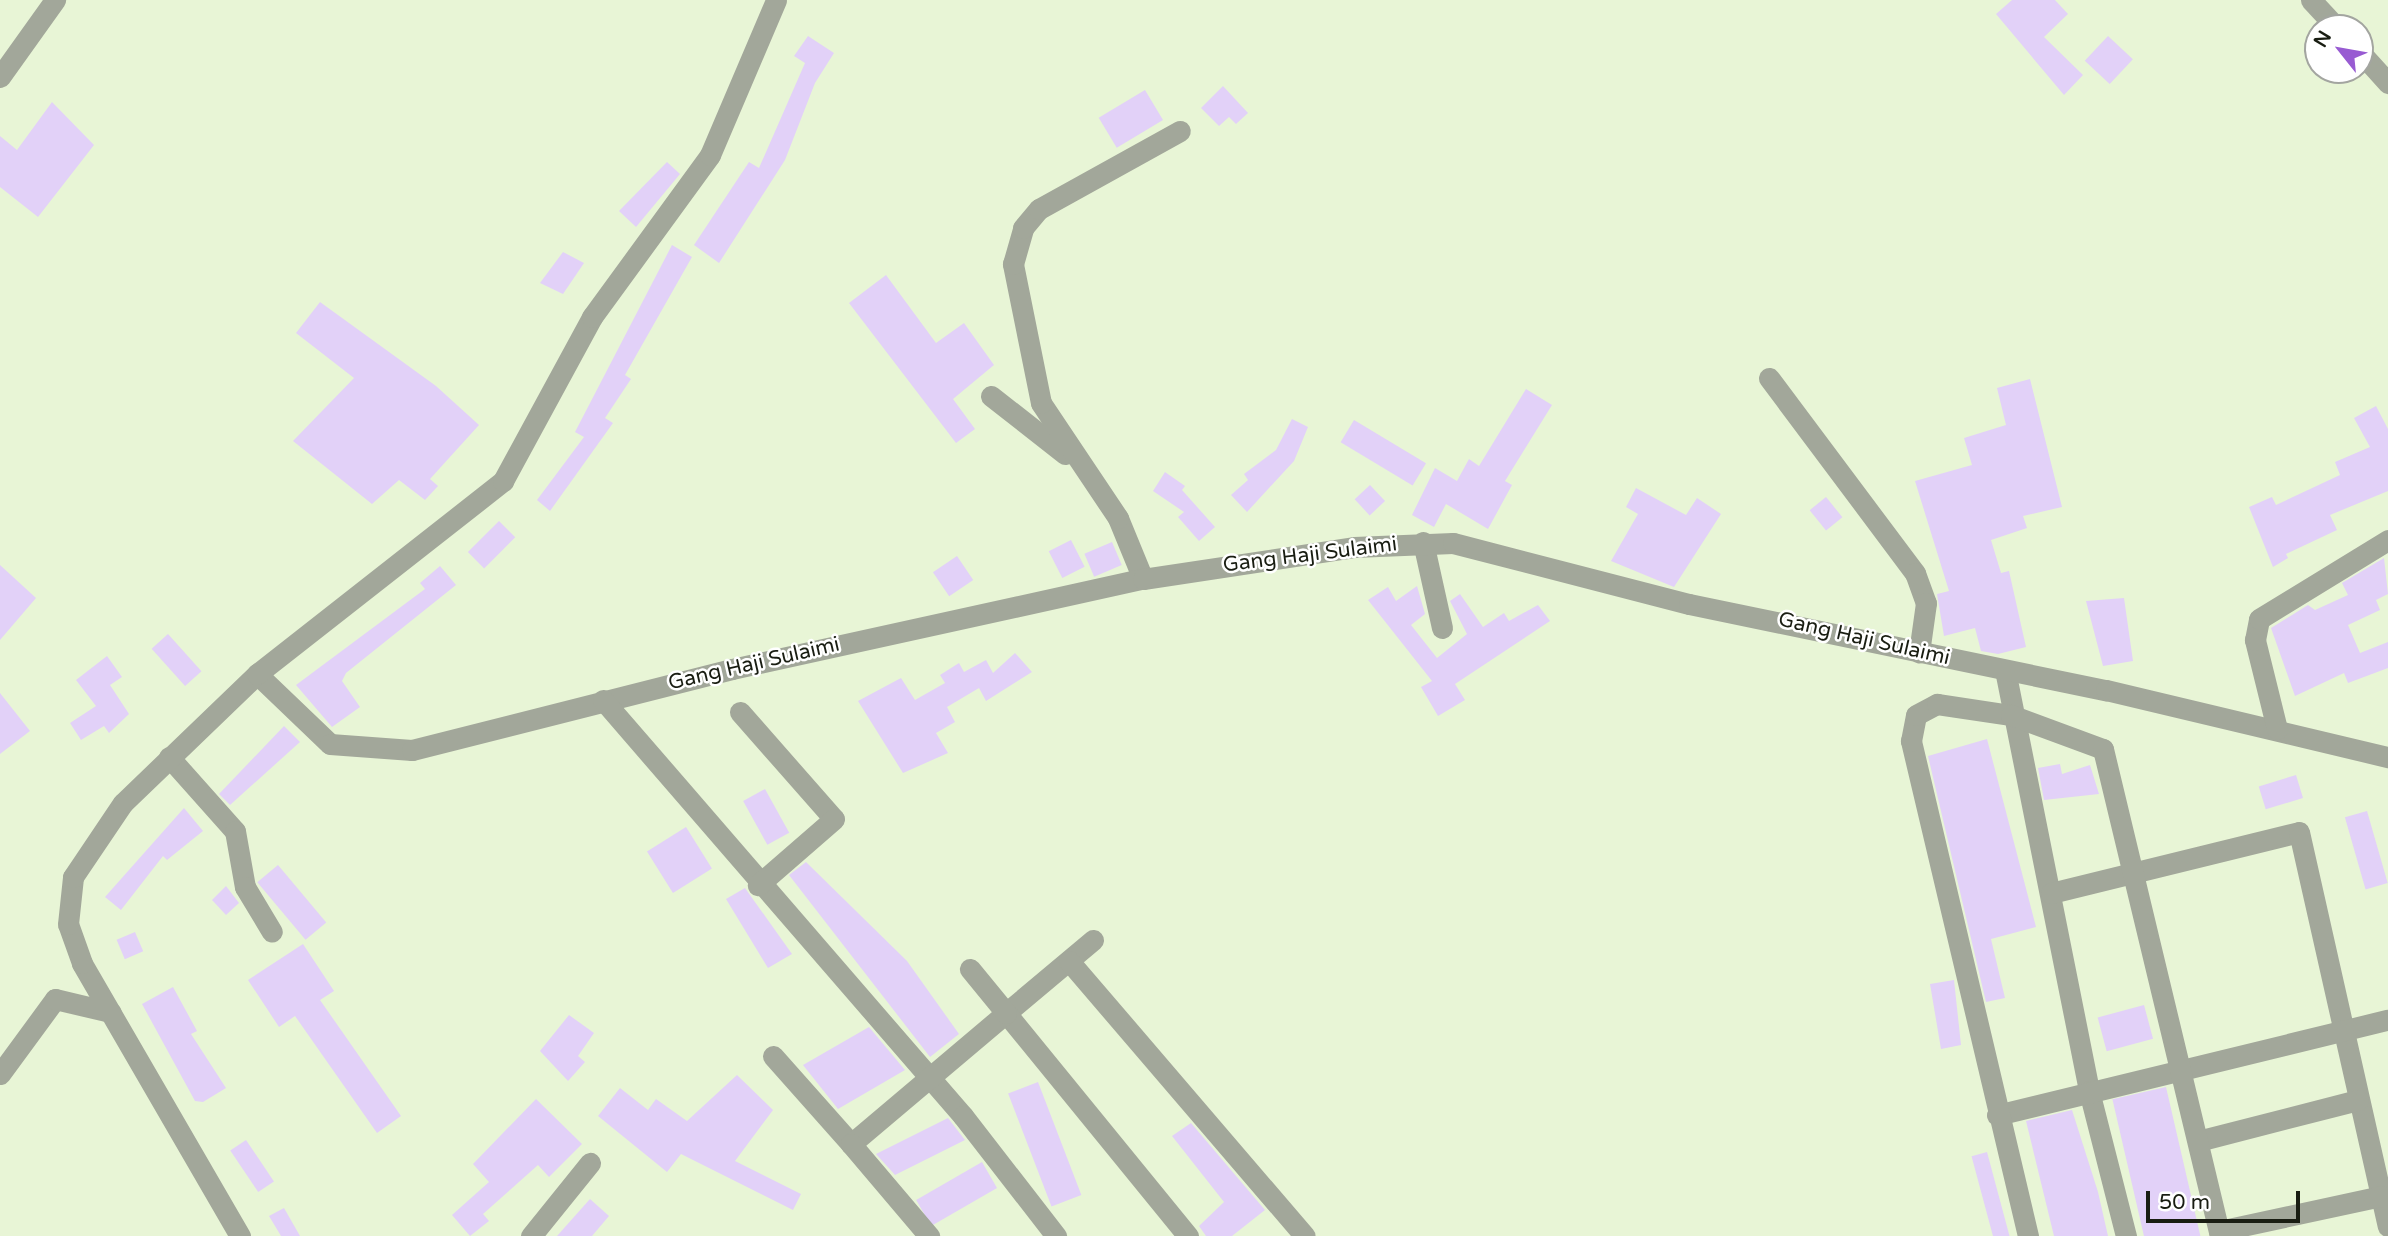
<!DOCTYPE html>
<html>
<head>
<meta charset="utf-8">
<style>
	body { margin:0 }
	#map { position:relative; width:2388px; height:1236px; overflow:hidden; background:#e8f5d6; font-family:"Varela Round",sans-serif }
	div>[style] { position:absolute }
	.building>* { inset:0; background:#e2d1f8; transform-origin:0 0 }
	.minor>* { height:21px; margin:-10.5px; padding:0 10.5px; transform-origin:10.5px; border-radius:10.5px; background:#a2a79a }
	span { translate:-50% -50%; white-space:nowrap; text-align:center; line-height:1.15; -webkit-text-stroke:5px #fff; paint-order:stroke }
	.street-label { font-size:21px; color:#191d12 }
	.north { position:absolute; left:2304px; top:14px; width:70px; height:70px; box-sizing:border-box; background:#fff; border:2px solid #a3a5a0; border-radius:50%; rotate:301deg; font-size:19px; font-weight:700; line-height:28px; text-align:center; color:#191d12 }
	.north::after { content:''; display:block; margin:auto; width:24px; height:32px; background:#985bd2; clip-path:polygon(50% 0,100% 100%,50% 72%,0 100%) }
	.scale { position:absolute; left:2146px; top:1191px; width:154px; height:32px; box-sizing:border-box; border:4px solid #191d12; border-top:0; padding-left:9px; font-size:21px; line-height:24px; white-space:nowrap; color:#191d12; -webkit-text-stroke:5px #fff; paint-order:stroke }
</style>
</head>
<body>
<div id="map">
	<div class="building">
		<i style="clip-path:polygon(2012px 0,2055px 0,2068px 14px,2044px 37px,2083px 75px,2064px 95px,1996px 14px)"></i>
		<i style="clip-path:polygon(808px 36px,834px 53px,815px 83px,785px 160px,719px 263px,694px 245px,749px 162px,759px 168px,805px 63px,794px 56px)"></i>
		<i style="left:2108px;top:36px;width:34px;height:34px;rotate:43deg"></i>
		<i style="clip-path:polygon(1223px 86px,1248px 113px,1236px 124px,1229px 117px,1219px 126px,1201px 108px)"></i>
		<i style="left:1145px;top:90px;width:35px;height:54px;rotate:59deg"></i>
		<i style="clip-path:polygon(52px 102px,94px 145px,38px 217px,0 187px,0 136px,17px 150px)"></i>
		<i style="clip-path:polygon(667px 162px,680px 174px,636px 227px,619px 211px)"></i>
		<i style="clip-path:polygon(672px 245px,692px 257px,625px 375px,631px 379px,605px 418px,613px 423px,550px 511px,537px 500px,584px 437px,575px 432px)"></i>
		<i style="clip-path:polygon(563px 252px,584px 263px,563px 294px,540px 283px)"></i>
		<i style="clip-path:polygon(886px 275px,936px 343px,964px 323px,994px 365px,953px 399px,975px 429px,956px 443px,849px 303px)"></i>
		<i style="clip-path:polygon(320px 302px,436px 386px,479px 425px,430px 479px,438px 486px,425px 500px,399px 480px,372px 504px,293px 441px,354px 378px,296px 333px)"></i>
		<i style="clip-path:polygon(2030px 379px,2062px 507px,2023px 516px,2027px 528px,1991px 540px,2001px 573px,2009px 571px,2026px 647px,1998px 654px,1981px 651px,1975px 628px,1944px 636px,1937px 594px,1949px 591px,1915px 481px,1972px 465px,1964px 438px,2006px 425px,1997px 388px)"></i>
		<i style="clip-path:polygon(1526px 389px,1552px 405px,1505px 481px,1512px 485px,1488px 529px,1446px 504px,1434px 527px,1412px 515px,1435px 468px,1457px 481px,1469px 459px,1479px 466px)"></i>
		<i style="clip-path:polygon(2376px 406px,2388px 429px,2388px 491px,2330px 515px,2337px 530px,2286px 554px,2288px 558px,2273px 567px,2249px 507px,2272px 497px,2276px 505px,2340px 475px,2335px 462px,2370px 447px,2354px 418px)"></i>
		<i style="clip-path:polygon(1292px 419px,1308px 427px,1294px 461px,1247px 512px,1231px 495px,1248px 480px,1244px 474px,1276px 450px)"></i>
		<i style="left:1354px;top:420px;width:84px;height:26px;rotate:31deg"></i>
		<i style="clip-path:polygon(1165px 472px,1185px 486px,1182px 490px,1215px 527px,1199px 541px,1178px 517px,1184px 512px,1153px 491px)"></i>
		<i style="left:1370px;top:485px;width:22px;height:21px;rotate:47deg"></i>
		<i style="clip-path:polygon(1636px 488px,1686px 515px,1697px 498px,1721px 514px,1674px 587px,1611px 561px,1638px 514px,1626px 507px)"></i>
		<i style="left:1826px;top:497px;width:26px;height:21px;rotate:51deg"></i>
		<i style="left:499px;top:521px;width:23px;height:44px;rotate:45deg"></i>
		<i style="left:1071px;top:540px;width:30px;height:25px;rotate:63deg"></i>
		<i style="left:1112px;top:542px;width:25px;height:30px;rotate:67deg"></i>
		<i style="left:957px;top:556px;width:29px;height:29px;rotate:56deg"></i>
		<i style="clip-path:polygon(2384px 558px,2388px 594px,2376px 600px,2380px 610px,2348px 625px,2360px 653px,2388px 642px,2388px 668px,2348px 683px,2344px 673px,2295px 696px,2271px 628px,2308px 605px,2315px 610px,2348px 595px,2342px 583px)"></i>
		<i style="clip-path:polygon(0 565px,36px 598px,0 640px)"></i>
		<i style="clip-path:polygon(440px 566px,456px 585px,346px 673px,342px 681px,360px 707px,332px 727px,296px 685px,425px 589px,420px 583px)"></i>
		<i style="clip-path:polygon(1417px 586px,1425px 614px,1411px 625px,1437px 658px,1467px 634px,1450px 601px,1460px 594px,1483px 627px,1504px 613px,1509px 621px,1538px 605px,1550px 621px,1455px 684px,1465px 700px,1438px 716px,1421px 687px,1432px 681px,1368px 600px,1388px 587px,1396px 601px)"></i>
		<i style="clip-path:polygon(2124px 598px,2133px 661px,2103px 666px,2086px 601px)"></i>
		<i style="left:168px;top:634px;width:50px;height:22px;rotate:48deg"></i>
		<i style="clip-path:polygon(1015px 653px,1032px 672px,986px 701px,979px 688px,947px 707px,955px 722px,936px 733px,948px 753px,903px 773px,858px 701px,901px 678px,915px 700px,945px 683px,940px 675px,959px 663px,964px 672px,986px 660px,993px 673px)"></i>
		<i style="clip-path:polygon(107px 656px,122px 677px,110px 685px,129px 714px,109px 733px,104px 726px,81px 740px,70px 723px,96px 706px,76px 680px)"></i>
		<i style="clip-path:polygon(0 693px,30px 731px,0 754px)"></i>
		<i style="clip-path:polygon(284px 726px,300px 742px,230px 805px,219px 794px)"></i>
		<i style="clip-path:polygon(1987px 739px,2036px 927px,1991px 939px,2005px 998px,1986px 1002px,1928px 756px)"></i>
		<i style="clip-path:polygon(2060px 764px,2062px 774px,2090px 765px,2099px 794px,2044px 800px,2038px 768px)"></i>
		<i style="left:2296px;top:775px;width:24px;height:39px;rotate:73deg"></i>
		<i style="left:765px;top:789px;width:50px;height:25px;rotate:61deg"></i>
		<i style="clip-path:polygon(184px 808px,203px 831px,167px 860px,163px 856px,121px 910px,105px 897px)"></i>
		<i style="left:2367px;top:811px;width:75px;height:23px;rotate:74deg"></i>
		<i style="left:686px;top:827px;width:49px;height:46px;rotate:58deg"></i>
		<i style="clip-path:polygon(806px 862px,907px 961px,959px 1034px,930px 1057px,789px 875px)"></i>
		<i style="left:278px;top:865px;width:75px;height:27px;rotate:50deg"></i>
		<i style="clip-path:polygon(226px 886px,239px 903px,226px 915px,212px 900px)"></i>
		<i style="clip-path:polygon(745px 888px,792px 954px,768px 968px,726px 899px)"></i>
		<i style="left:135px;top:932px;width:21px;height:20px;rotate:67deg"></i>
		<i style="clip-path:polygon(303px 944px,334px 991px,320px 1000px,401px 1116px,377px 1133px,295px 1016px,279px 1027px,248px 980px)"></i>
		<i style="clip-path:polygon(1954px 980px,1961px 1045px,1941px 1049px,1930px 984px)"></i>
		<i style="clip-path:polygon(173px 987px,197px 1031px,191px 1034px,226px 1088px,203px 1102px,195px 1101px,142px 1004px)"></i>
		<i style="left:2144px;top:1005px;width:35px;height:48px;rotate:75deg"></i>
		<i style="clip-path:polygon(569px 1015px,594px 1033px,578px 1056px,585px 1062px,568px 1081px,540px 1051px)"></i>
		<i style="clip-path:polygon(869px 1027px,905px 1070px,838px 1109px,803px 1065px)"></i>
		<i style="clip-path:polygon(737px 1075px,773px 1110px,735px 1161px,801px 1194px,793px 1210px,681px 1154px,667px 1172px,598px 1116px,620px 1088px,648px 1110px,656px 1099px,687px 1121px)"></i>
		<i style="left:1038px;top:1082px;width:121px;height:32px;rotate:69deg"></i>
		<i style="left:2166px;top:1087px;width:153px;height:55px;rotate:77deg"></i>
		<i style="clip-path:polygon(536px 1099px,582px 1144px,549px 1177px,538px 1165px,483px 1214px,489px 1221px,470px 1236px,452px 1215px,489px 1182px,473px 1164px)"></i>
		<i style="clip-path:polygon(2072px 1110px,2098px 1192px,2108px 1236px,2054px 1236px,2026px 1121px)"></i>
		<i style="clip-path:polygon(948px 1118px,965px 1140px,895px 1175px,876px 1154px)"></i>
		<i style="clip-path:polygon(1191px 1123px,1265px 1210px,1232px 1236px,1206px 1236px,1199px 1226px,1224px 1202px,1172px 1136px)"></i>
		<i style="left:246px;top:1140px;width:50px;height:19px;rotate:56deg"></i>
		<i style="left:1987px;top:1152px;width:87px;height:16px;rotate:75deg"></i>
		<i style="left:982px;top:1162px;width:30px;height:76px;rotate:60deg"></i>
		<i style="clip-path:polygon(590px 1199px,609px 1216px,592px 1236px,557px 1236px)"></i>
		<i style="clip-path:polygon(284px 1208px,300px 1236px,281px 1236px,269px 1216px)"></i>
	</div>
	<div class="minor">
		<i style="left:2311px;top:0;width:38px;rotate:47deg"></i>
		<i style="left:2360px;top:52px;width:42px;rotate:47.9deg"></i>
		<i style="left:0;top:77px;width:95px;rotate:-54.5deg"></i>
		<i style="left:1769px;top:378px;width:244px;rotate:53.2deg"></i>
		<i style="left:1915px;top:573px;width:32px;rotate:70deg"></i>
		<i style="left:1926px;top:603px;width:50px;rotate:98deg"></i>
		<i style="left:991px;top:396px;width:94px;rotate:38.1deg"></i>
		<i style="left:1423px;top:542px;width:88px;rotate:77.5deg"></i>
		<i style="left:1143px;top:579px;width:66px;rotate:-112.3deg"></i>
		<i style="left:1118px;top:518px;width:138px;rotate:-123.8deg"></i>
		<i style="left:1041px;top:403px;width:142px;rotate:-101.4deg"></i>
		<i style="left:1013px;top:264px;width:37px;rotate:-74deg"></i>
		<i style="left:1023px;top:228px;width:25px;rotate:-50deg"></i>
		<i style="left:1039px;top:209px;width:161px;rotate:-29deg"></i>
		<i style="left:2005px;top:670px;width:429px;rotate:78.7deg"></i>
		<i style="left:2089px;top:1091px;width:150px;rotate:75.7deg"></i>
		<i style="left:257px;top:674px;width:101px;rotate:43.8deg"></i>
		<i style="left:330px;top:744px;width:82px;rotate:4.2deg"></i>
		<i style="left:412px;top:750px;width:330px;rotate:-14.2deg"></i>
		<i style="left:732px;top:669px;width:421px;rotate:-12.4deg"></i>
		<i style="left:1143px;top:579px;width:213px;rotate:-8.6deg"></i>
		<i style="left:1354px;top:547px;width:99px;rotate:-2.3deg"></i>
		<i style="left:1453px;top:543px;width:244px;rotate:14.5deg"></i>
		<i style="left:1689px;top:604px;width:426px;rotate:11.7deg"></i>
		<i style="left:2106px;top:690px;width:290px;rotate:13.4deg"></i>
		<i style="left:603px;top:700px;width:550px;rotate:49.13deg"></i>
		<i style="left:963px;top:1116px;width:152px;rotate:52.2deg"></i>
		<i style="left:740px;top:712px;width:142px;rotate:48.7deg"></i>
		<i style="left:834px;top:819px;width:101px;rotate:139deg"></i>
		<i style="left:2277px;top:729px;width:92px;rotate:-103.9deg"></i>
		<i style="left:2255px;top:640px;width:21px;rotate:-79deg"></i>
		<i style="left:2259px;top:619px;width:151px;rotate:-31.5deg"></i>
		<i style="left:169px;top:757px;width:99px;rotate:48.3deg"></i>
		<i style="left:235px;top:831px;width:57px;rotate:79.9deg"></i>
		<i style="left:245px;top:887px;width:52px;rotate:59deg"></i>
		<i style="left:2051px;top:893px;width:255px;rotate:-13.8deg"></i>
		<i style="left:2299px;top:832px;width:404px;rotate:77.3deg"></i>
		<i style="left:1093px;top:940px;width:114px;rotate:140deg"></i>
		<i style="left:1006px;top:1013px;width:288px;rotate:50.8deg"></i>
		<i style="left:1069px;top:961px;width:362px;rotate:49.4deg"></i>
		<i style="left:773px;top:1056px;width:118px;rotate:48.4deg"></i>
		<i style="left:851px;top:1144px;width:203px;rotate:-40.2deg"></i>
		<i style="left:1006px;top:1013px;width:57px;rotate:-129.3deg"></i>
		<i style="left:0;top:1074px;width:93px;rotate:-53.7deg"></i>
		<i style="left:55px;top:999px;width:57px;rotate:13.3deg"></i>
		<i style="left:1997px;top:1115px;width:402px;rotate:-13.7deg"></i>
		<i style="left:2198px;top:1141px;width:165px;rotate:-14.4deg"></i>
		<i style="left:851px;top:1144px;width:121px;rotate:49.7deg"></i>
		<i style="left:2219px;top:1231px;width:166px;rotate:-12.2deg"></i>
		<i style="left:240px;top:1236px;width:315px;rotate:-120.1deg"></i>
		<i style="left:82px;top:963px;width:41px;rotate:-109.7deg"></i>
		<i style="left:68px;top:924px;width:47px;rotate:-83.9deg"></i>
		<i style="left:73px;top:877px;width:89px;rotate:-56deg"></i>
		<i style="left:123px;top:803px;width:186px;rotate:-43.9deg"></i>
		<i style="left:257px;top:674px;width:313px;rotate:-38.1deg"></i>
		<i style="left:503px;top:481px;width:187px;rotate:-61.5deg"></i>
		<i style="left:592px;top:317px;width:200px;rotate:-53.9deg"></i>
		<i style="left:710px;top:155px;width:168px;rotate:-66.9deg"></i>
		<i style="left:531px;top:1236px;width:94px;rotate:-51.1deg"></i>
		<i style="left:2028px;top:1236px;width:509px;rotate:-103.3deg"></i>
		<i style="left:1911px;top:741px;width:26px;rotate:-79deg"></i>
		<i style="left:1916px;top:715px;width:24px;rotate:-28deg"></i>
		<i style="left:1937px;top:704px;width:75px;rotate:8.5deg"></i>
		<i style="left:2011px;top:715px;width:98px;rotate:20.3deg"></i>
		<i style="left:2103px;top:749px;width:501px;rotate:76.49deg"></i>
	</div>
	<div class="street-label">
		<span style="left:1310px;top:555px;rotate:-7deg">Gang Haji Sulaimi</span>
		<span style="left:1864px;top:639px;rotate:13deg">Gang Haji Sulaimi</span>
		<span style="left:754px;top:664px;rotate:-13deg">Gang Haji Sulaimi</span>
	</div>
	<div class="north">N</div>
	<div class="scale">50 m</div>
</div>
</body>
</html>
